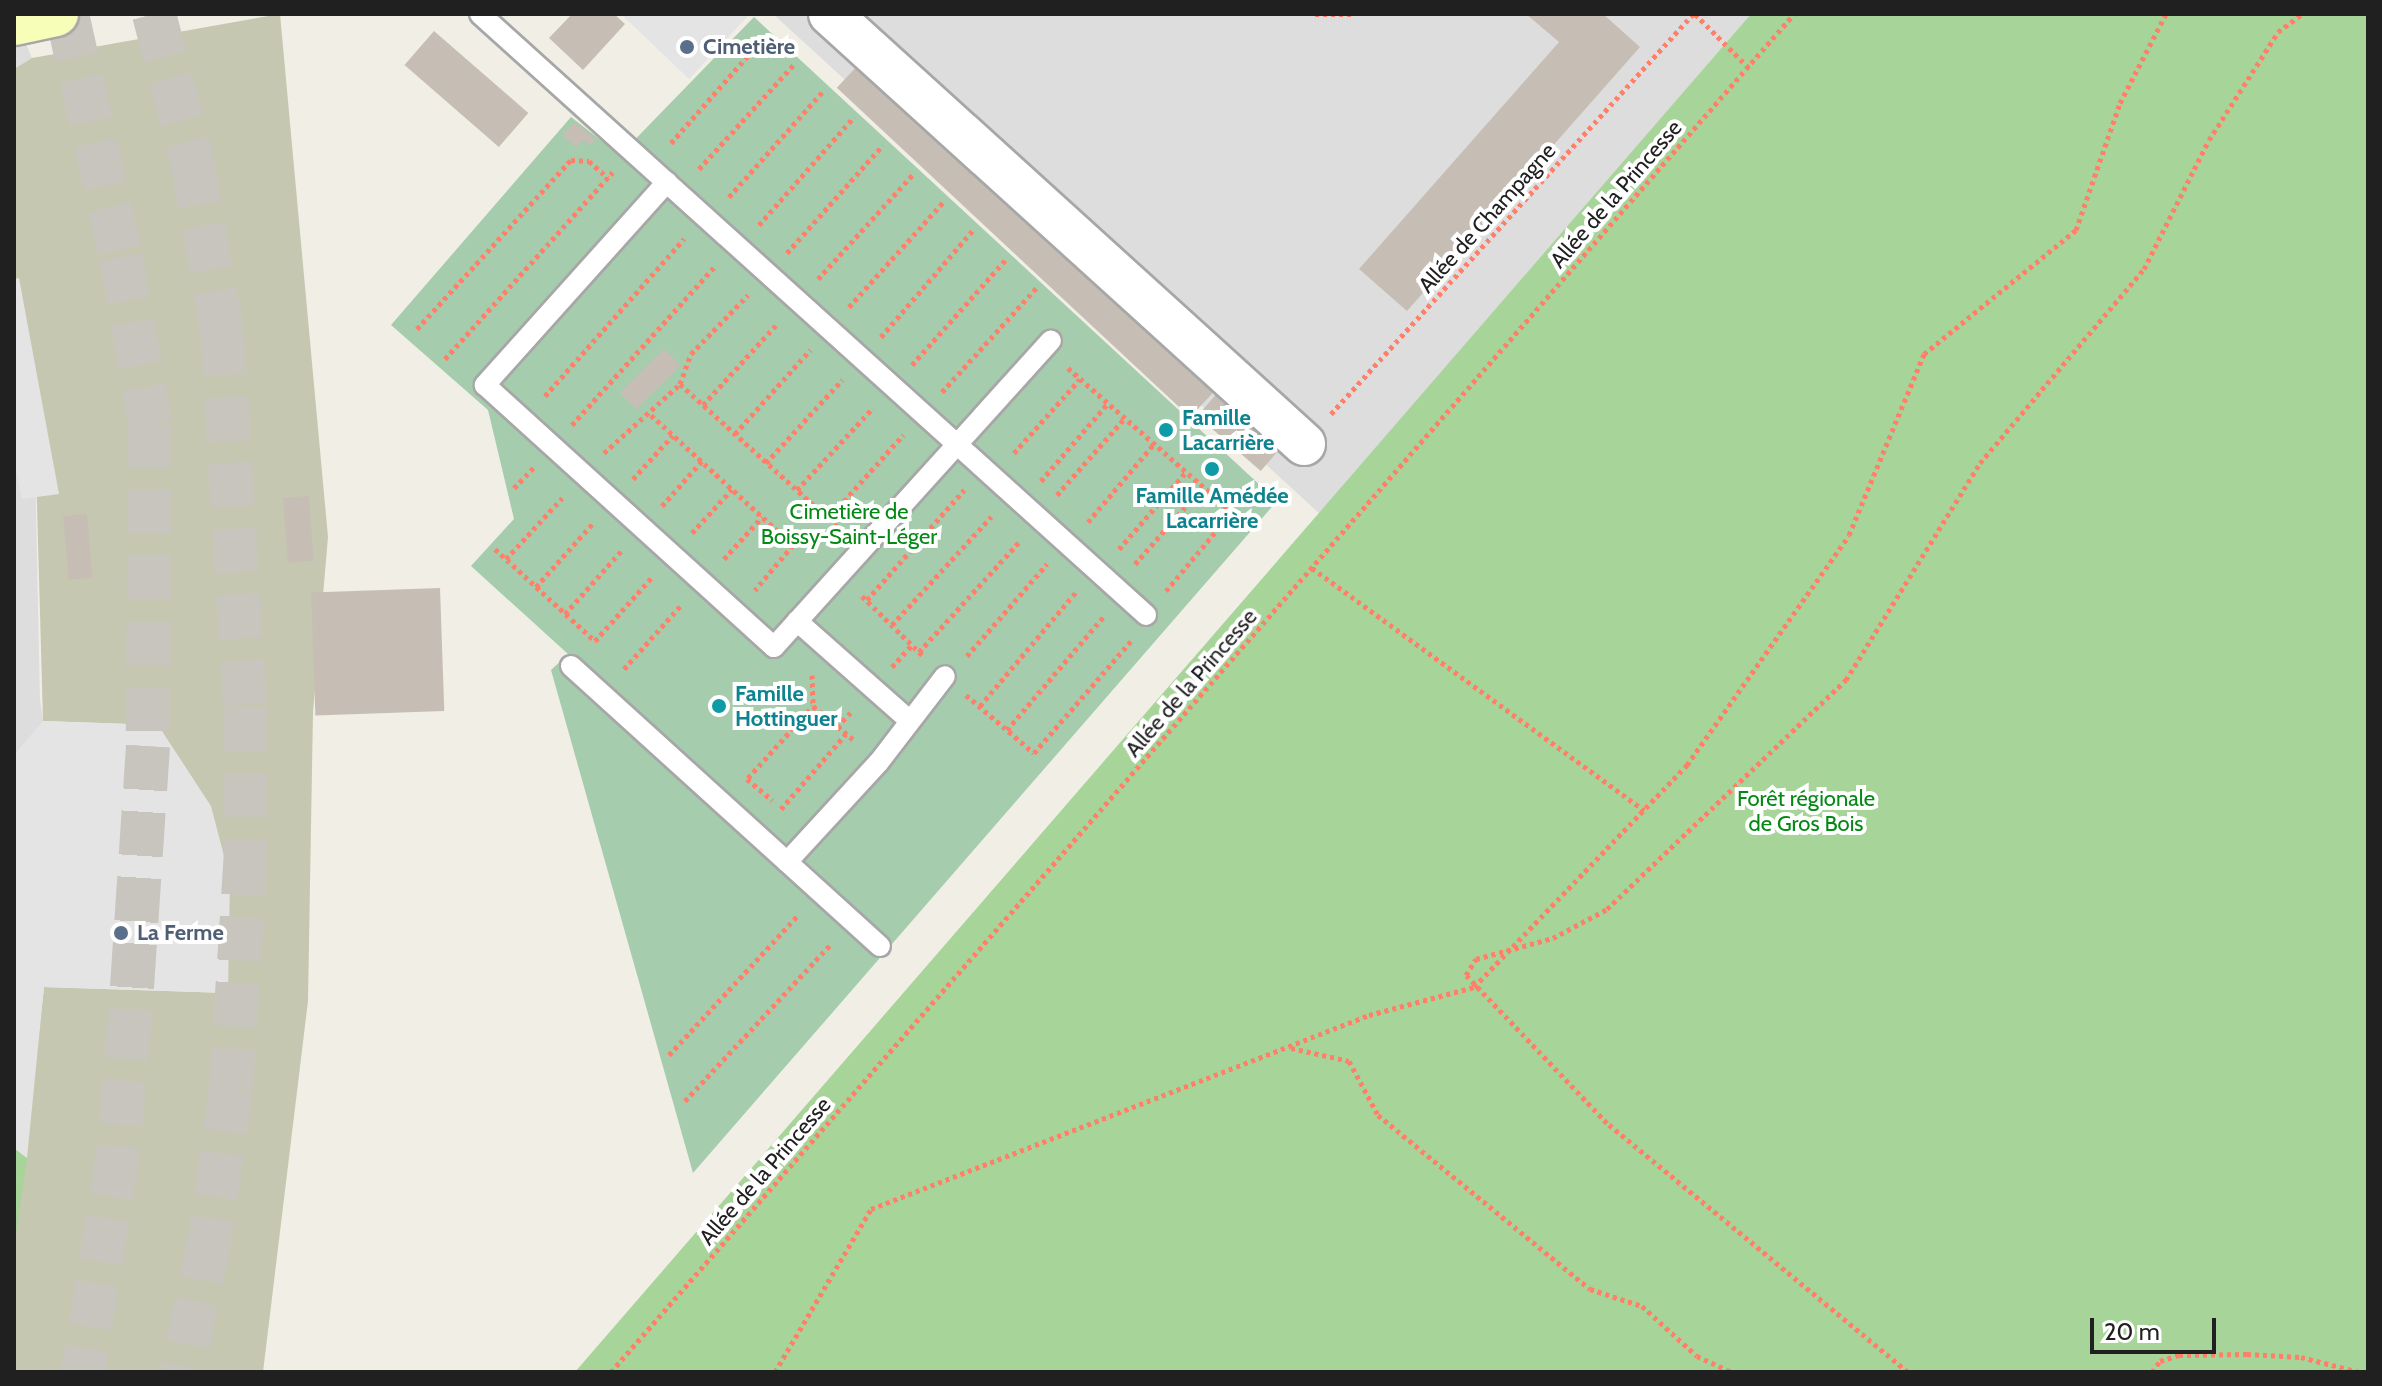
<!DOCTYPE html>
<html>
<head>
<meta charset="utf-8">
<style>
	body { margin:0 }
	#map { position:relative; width:2382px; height:1386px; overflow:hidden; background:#f1eee6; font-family:Cabin,sans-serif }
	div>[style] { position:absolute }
	.residential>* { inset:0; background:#dedddd }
	.construction>* { inset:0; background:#c6c7b0 }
	.forest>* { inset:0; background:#a7d498 }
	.cemetery>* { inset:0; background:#a5ccad }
	.parking>* { inset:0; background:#e4e4e4 }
	.building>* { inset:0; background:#c6beb5; transform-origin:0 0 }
	.highway-tunnel>* { height:44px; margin-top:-22px; transform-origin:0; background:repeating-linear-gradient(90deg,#c7c5be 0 44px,transparent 0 66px) }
	.path>* { height:5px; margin-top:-2.5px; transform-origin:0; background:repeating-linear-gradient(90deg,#ff7f69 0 4px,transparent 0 8px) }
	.roads { filter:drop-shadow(2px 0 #a7a7a7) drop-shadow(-2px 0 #a7a7a7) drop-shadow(0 2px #a7a7a7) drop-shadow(0 -2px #a7a7a7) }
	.lane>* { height:20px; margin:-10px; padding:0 10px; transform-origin:10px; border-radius:10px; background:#fff }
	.street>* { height:42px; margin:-21px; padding:0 21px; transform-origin:21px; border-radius:21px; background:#fff }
	.secondary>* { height:44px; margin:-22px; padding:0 22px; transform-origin:22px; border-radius:22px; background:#f7feb7 }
	.dots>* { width:22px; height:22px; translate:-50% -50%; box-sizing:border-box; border:4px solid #fff; border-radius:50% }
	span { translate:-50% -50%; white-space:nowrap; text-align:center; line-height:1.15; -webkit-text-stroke:8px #fff; paint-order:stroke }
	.service-label { font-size:22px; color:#4e5e75; font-weight:700 }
	.left { translate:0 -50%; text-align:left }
	.street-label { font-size:22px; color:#202020 }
	.culture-label { font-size:22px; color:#0d838f; font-weight:700 }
	.park-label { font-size:22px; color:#038914 }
	.frame { position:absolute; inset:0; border:16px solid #202020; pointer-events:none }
	.scale { position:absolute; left:2090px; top:1318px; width:126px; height:36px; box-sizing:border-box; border:4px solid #202020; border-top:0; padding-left:10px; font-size:24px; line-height:28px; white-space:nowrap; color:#202020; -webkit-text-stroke:6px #fff; paint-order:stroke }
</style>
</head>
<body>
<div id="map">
	<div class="residential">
		<i style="clip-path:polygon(773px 14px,1751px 14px,1320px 514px)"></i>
		<i style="clip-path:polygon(14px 16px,32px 58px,14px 69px)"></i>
		<i style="clip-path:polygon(14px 298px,33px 362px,40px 700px,60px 827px,14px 1249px)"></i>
	</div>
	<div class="construction">
		<i style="clip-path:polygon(280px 14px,328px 537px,313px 712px,308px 1001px,263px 1372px,14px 1372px,14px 1249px,44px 987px,228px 993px,158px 725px,43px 721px,33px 362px,14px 298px,14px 69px,32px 58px)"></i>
	</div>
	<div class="forest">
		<i style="clip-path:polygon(1751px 14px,2368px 14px,2368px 1372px,575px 1372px)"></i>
		<i style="clip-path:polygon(14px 1148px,27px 1158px,14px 1249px)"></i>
	</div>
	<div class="cemetery">
		<i style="clip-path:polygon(754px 17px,1277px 501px,693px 1173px,551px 670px,568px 654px,471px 566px,514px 519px,488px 410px,391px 325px,571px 117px,620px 155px)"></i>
	</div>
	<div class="parking">
		<i style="clip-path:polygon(621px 14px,746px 14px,748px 16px,689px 79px)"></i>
		<i style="clip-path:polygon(19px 278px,59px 494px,22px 499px,14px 461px,14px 279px)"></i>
		<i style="clip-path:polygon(43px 721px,158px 725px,211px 806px,230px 879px,228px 993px,44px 987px,27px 1158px,14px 1148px,14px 755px)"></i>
	</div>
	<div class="building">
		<i style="clip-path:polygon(572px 14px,614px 14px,625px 24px,583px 70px,549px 38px)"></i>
		<i style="clip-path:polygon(1526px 14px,1603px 14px,1640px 47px,1407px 311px,1359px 269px,1559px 42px)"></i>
		<i style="left:434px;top:31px;width:125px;height:45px;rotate:41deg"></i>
		<i style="left:860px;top:63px;width:483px;height:34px;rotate:43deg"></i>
		<i style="clip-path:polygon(575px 122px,596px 140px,590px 145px,584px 140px,576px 147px,562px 135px)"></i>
		<i style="left:664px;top:349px;width:23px;height:62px;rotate:45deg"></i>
		<i style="left:1219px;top:391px;width:84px;height:33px;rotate:41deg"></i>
		<i style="left:309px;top:496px;width:65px;height:26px;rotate:86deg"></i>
		<i style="left:87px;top:514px;width:64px;height:24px;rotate:85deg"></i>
		<i style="left:440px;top:588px;width:123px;height:129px;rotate:88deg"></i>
	</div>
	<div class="highway-tunnel">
		<i style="left:67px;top:14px;width:249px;rotate:77.5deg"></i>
		<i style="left:121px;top:257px;width:169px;rotate:80.1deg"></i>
		<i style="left:150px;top:423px;width:323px;rotate:90.4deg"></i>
		<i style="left:148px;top:746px;width:270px;rotate:93.8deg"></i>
		<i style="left:130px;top:1015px;width:139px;rotate:95deg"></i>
		<i style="left:118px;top:1153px;width:222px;rotate:99.1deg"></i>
		<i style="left:154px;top:14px;width:152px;rotate:75.5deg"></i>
		<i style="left:192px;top:161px;width:173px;rotate:80deg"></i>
		<i style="left:222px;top:331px;width:377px;rotate:86.5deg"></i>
		<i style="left:245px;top:707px;width:144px;rotate:89.6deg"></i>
		<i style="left:246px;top:851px;width:237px;rotate:93.6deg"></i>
		<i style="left:231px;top:1088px;width:150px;rotate:98deg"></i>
		<i style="left:210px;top:1237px;width:138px;rotate:101.7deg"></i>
	</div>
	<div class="path">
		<i style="left:1315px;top:14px;width:40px"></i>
		<i style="left:1695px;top:14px;width:76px;rotate:45deg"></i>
		<i style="left:671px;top:143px;width:142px;rotate:-48.7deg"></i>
		<i style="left:699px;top:169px;width:143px;rotate:-47.8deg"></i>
		<i style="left:729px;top:197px;width:143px;rotate:-48.4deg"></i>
		<i style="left:759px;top:225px;width:144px;rotate:-48.7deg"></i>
		<i style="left:787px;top:253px;width:144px;rotate:-48.4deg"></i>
		<i style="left:818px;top:279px;width:143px;rotate:-47.8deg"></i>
		<i style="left:849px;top:307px;width:142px;rotate:-48.1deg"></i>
		<i style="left:417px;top:329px;width:229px;rotate:-47.7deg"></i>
		<i style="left:571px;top:160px;width:18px;rotate:3deg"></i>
		<i style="left:589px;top:161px;width:25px;rotate:42deg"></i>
		<i style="left:881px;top:337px;width:143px;rotate:-49.3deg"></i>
		<i style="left:445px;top:359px;width:251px;rotate:-48.1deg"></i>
		<i style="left:912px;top:365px;width:143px;rotate:-48.4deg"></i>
		<i style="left:1068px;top:368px;width:240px;rotate:41.3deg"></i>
		<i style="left:680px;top:384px;width:217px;rotate:42.2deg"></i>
		<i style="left:942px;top:392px;width:143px;rotate:-47.8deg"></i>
		<i style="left:545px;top:396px;width:210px;rotate:-48.5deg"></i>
		<i style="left:703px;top:405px;width:108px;rotate:-47.6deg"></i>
		<i style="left:1331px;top:414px;width:539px;rotate:-47.85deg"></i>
		<i style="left:651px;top:415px;width:193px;rotate:42.5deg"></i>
		<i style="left:793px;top:545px;width:59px;rotate:130.2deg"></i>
		<i style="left:572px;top:425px;width:214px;rotate:-48deg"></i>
		<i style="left:735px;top:434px;width:113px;rotate:-48.2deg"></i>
		<i style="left:604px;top:453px;width:103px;rotate:-42.2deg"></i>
		<i style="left:680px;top:384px;width:32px;rotate:-70deg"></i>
		<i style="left:691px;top:354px;width:82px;rotate:-46deg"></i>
		<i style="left:1014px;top:453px;width:99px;rotate:-48.3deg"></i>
		<i style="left:766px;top:463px;width:113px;rotate:-47.5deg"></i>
		<i style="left:633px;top:479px;width:59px;rotate:-47.7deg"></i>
		<i style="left:1041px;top:481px;width:103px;rotate:-49.3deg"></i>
		<i style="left:514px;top:488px;width:28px;rotate:-46deg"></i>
		<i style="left:797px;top:490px;width:112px;rotate:-47.2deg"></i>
		<i style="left:1057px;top:495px;width:103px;rotate:-48.6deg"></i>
		<i style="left:662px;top:506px;width:60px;rotate:-48.4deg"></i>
		<i style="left:828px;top:519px;width:113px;rotate:-48.2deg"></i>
		<i style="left:1088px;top:522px;width:102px;rotate:-49.8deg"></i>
		<i style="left:692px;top:533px;width:59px;rotate:-47.7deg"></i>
		<i style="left:495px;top:549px;width:136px;rotate:42.6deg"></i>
		<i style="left:1119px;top:549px;width:102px;rotate:-49deg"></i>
		<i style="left:506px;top:559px;width:83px;rotate:-47.4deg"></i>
		<i style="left:724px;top:559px;width:57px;rotate:-47.9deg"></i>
		<i style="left:1135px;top:564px;width:103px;rotate:-48.6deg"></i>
		<i style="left:1312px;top:568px;width:411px;rotate:36.1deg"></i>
		<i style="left:536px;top:587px;width:87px;rotate:-48.3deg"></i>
		<i style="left:1166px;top:591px;width:103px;rotate:-50.1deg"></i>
		<i style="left:862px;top:596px;width:86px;rotate:44.5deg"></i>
		<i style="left:867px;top:600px;width:147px;rotate:-48.6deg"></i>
		<i style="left:565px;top:614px;width:87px;rotate:-48.3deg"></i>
		<i style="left:892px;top:625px;width:147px;rotate:-47.5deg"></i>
		<i style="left:595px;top:641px;width:87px;rotate:-48.3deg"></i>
		<i style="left:919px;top:652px;width:151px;rotate:-47.7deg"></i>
		<i style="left:967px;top:656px;width:122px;rotate:-49deg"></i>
		<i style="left:892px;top:667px;width:30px;rotate:-48deg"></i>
		<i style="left:624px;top:669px;width:87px;rotate:-48.3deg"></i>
		<i style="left:812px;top:675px;width:31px;rotate:88deg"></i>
		<i style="left:966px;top:695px;width:89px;rotate:40.5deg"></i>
		<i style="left:1034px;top:753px;width:148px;rotate:-49.1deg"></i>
		<i style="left:980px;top:706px;width:150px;rotate:-49.9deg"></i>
		<i style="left:837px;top:727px;width:23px;rotate:-47deg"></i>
		<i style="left:1007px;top:730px;width:150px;rotate:-49.6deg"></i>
		<i style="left:748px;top:778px;width:97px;rotate:-47.9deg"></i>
		<i style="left:813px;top:706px;width:55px;rotate:39.8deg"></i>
		<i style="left:747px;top:779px;width:33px;rotate:40deg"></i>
		<i style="left:781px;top:809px;width:99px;rotate:-49.1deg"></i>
		<i style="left:1291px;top:1048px;width:59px;rotate:12.6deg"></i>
		<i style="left:1349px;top:1061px;width:61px;rotate:61.8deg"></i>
		<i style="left:1378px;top:1115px;width:274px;rotate:39.4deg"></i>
		<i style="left:1590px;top:1289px;width:55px;rotate:18.1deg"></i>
		<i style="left:1642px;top:1306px;width:74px;rotate:42.3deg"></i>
		<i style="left:1697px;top:1356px;width:38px;rotate:25deg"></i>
		<i style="left:669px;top:1055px;width:190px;rotate:-47.3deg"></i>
		<i style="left:685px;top:1101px;width:214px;rotate:-47.1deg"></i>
		<i style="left:611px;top:1372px;width:1801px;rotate:-48.94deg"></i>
		<i style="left:775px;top:1372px;width:189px;rotate:-59.5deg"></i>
		<i style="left:871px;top:1209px;width:534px;rotate:-21.28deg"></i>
		<i style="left:1369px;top:1015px;width:109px;rotate:-14.9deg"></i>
		<i style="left:1474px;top:987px;width:308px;rotate:-46.2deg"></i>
		<i style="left:1687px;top:765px;width:281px;rotate:-54.8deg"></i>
		<i style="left:1849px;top:535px;width:196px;rotate:-67.5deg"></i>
		<i style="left:1924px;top:354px;width:196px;rotate:-39.2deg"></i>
		<i style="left:2076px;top:230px;width:134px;rotate:-70.9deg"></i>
		<i style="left:2120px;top:103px;width:100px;rotate:-62.7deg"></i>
		<i style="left:1908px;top:1372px;width:391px;rotate:-140.4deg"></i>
		<i style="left:1607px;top:1123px;width:204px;rotate:-133.6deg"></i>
		<i style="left:1466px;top:975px;width:19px;rotate:-58deg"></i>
		<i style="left:1476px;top:959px;width:80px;rotate:-15.3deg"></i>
		<i style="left:1553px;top:938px;width:61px;rotate:-28.2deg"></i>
		<i style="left:1607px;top:909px;width:331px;rotate:-43.8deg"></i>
		<i style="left:1846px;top:680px;width:255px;rotate:-58.3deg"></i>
		<i style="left:1980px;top:463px;width:254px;rotate:-49.8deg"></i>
		<i style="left:2144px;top:269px;width:144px;rotate:-63.3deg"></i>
		<i style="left:2209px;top:140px;width:128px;rotate:-57.4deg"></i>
		<i style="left:2278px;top:32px;width:30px;rotate:-37deg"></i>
		<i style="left:2152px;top:1372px;width:14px;rotate:-54deg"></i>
		<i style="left:2160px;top:1361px;width:20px;rotate:-18deg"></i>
		<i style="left:2179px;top:1355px;width:68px;rotate:-0.8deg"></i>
		<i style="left:2247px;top:1354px;width:54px;rotate:3.2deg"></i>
		<i style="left:2301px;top:1357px;width:60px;rotate:14.5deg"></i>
	</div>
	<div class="roads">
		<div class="lane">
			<i style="left:480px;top:14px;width:897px;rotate:42.06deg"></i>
			<i style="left:667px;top:182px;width:273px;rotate:131.9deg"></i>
			<i style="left:485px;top:385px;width:390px;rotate:42.2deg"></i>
			<i style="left:774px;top:647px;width:413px;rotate:-47.9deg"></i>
			<i style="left:797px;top:621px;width:149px;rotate:41.5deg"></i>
			<i style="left:571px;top:666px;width:417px;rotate:42.2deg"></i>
			<i style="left:787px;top:862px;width:136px;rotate:-47.4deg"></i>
			<i style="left:879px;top:762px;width:108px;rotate:-52.5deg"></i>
		</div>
		<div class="street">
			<i style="left:830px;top:14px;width:640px;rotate:42.21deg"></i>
		</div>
		<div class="secondary">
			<i style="left:14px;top:23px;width:43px;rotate:-12.1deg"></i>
		</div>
	</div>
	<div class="dots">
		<i style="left:687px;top:47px;background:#5c6f8a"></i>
		<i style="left:1166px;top:430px;background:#0f9aa8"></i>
		<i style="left:1212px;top:469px;background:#0f9aa8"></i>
		<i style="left:719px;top:706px;background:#0f9aa8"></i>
		<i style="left:121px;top:933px;background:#5c6f8a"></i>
	</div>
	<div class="service-label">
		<span class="left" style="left:703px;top:47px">Cimetière</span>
		<span class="left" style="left:137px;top:933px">La Ferme</span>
	</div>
	<div class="street-label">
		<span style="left:1616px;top:194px;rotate:-49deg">Allée de la Princesse</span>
		<span style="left:1487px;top:218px;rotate:-48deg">Allée de Champagne</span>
		<span style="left:1191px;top:683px;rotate:-49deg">Allée de la Princesse</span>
		<span style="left:765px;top:1171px;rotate:-49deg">Allée de la Princesse</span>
	</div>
	<div class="culture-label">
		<span class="left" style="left:1182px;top:430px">Famille<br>Lacarrière</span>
		<span style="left:1212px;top:508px">Famille Amédée<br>Lacarrière</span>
		<span class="left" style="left:735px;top:706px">Famille<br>Hottinguer</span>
	</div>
	<div class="park-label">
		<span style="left:849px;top:524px">Cimetière de<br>Boissy-Saint-Léger</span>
		<span style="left:1806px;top:811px">Forêt régionale<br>de Gros Bois</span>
	</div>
	<div class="frame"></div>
	<div class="scale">20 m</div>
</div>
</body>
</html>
